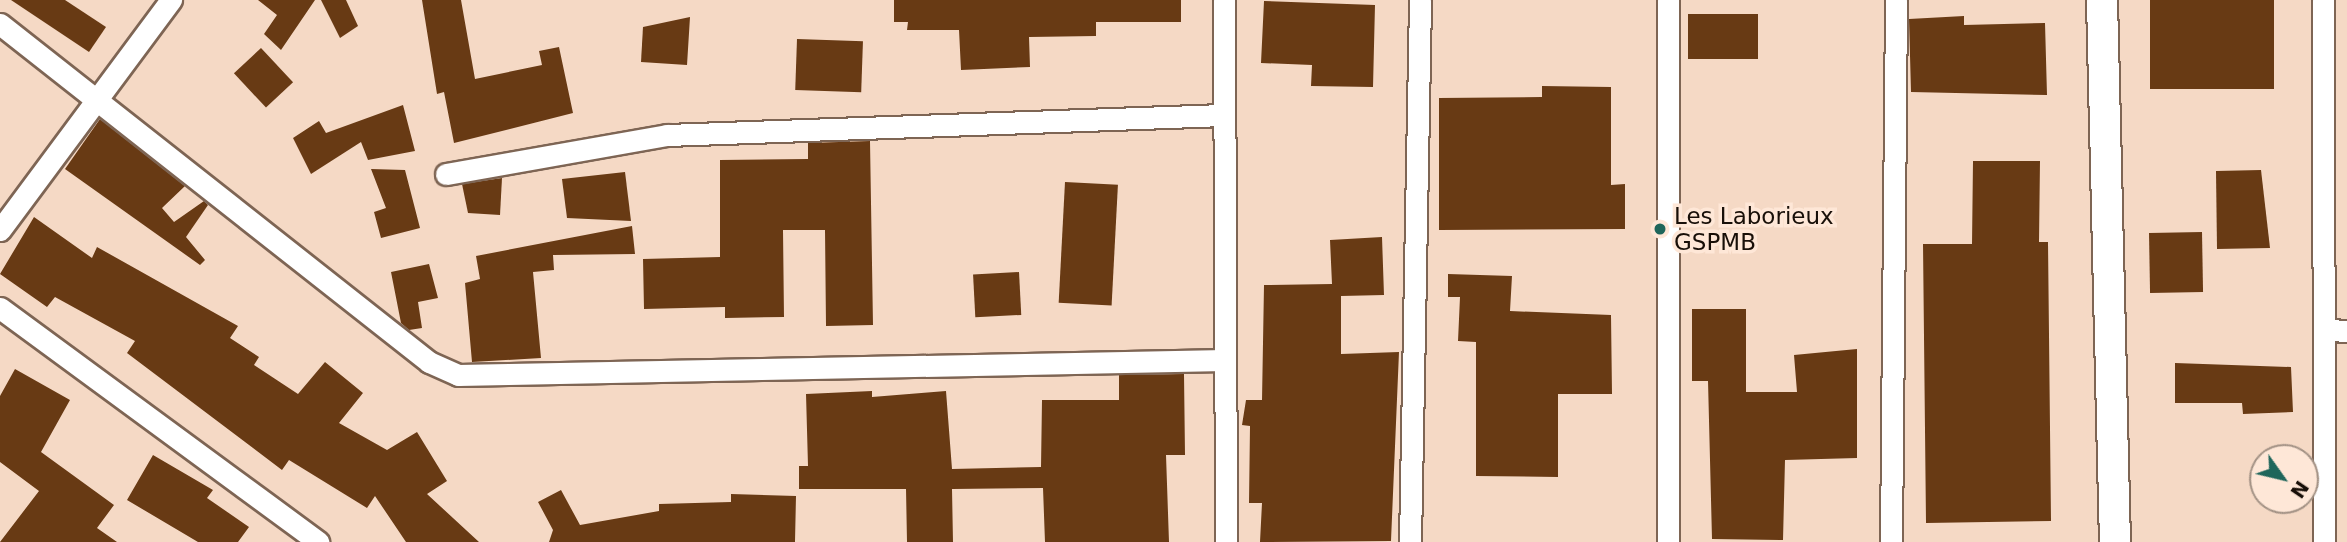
<!DOCTYPE html>
<html>
<head>
<meta charset="utf-8">
<style>
	body { margin:0 }
	#map { position:relative; width:2347px; height:542px; overflow:hidden; background:#f5d9c5; font-family:"DejaVu Sans",sans-serif }
	div>[style] { position:absolute }
	.building>* { inset:0; background:#683a14; transform-origin:0 0 }
	.roads { filter:drop-shadow(2px 0 #7e6554) drop-shadow(-2px 0 #7e6554) drop-shadow(0 2px #7e6554) drop-shadow(0 -2px #7e6554) }
	.street>* { height:21px; margin:-10.5px; padding:0 10.5px; transform-origin:10.5px; border-radius:10.5px; background:#fff }
	.secondary>* { height:30px; margin:-15px; padding:0 15px; transform-origin:15px; border-radius:15px; background:#fff }
	.dots>* { width:19px; height:19px; translate:-50% -50%; box-sizing:border-box; border:4px solid #fee7d7; border-radius:50% }
	span { translate:-50% -50%; white-space:nowrap; text-align:center; line-height:1.15; -webkit-text-stroke:7px #fee7d7; paint-order:stroke }
	.poi-label { font-size:23px; color:#180f08 }
	.left { translate:0 -50%; text-align:left }
	.north { position:absolute; left:2249px; top:444px; width:70px; height:70px; box-sizing:border-box; background:#fee7d7; border:2px solid #a29184; border-radius:50%; rotate:124deg; font-size:19px; font-weight:700; line-height:28px; text-align:center; color:#180f08 }
	.north::after { content:''; display:block; margin:auto; width:24px; height:32px; background:#1f665b; clip-path:polygon(50% 0,100% 100%,50% 72%,0 100%) }
</style>
</head>
<body>
<div id="map">
	<div class="building">
		<i style="clip-path:polygon(11px 0,65px 0,106px 27px,89px 52px)"></i>
		<i style="clip-path:polygon(258px 0,315px 0,281px 50px,264px 34px,277px 15px)"></i>
		<i style="clip-path:polygon(321px 0,346px 0,358px 26px,340px 38px)"></i>
		<i style="clip-path:polygon(422px 0,461px 0,475px 79px,542px 65px,539px 51px,559px 47px,573px 113px,454px 143px,444px 92px,437px 94px)"></i>
		<i style="clip-path:polygon(894px 0,1181px 0,1181px 22px,1096px 22px,1096px 36px,1029px 37px,1030px 67px,961px 70px,959px 30px,907px 30px,908px 22px,894px 22px)"></i>
		<i style="left:2150px;top:0;width:124px;height:89px"></i>
		<i style="clip-path:polygon(1264px 1px,1375px 5px,1373px 87px,1311px 86px,1312px 65px,1261px 63px)"></i>
		<i style="left:1688px;top:14px;width:70px;height:45px"></i>
		<i style="clip-path:polygon(1964px 16px,1964px 25px,2045px 23px,2047px 95px,1911px 92px,1909px 19px)"></i>
		<i style="clip-path:polygon(690px 17px,687px 65px,641px 62px,643px 27px)"></i>
		<i style="left:797px;top:39px;width:66px;height:51px;rotate:2deg"></i>
		<i style="left:261px;top:48px;width:47px;height:37px;rotate:47deg"></i>
		<i style="clip-path:polygon(1542px 86px,1611px 87px,1611px 185px,1625px 184px,1625px 229px,1439px 230px,1439px 98px,1542px 97px)"></i>
		<i style="clip-path:polygon(403px 105px,415px 151px,368px 160px,361px 142px,311px 174px,293px 138px,319px 121px,326px 133px)"></i>
		<i style="clip-path:polygon(100px 119px,185px 186px,162px 208px,174px 222px,204px 201px,208px 205px,186px 237px,205px 260px,200px 265px,65px 169px)"></i>
		<i style="clip-path:polygon(870px 141px,873px 325px,826px 326px,825px 230px,783px 230px,784px 317px,725px 318px,725px 307px,644px 309px,643px 259px,720px 257px,720px 160px,808px 159px,808px 143px)"></i>
		<i style="clip-path:polygon(1973px 161px,2040px 161px,2039px 242px,2048px 242px,2051px 521px,1926px 523px,1923px 244px,1972px 244px)"></i>
		<i style="clip-path:polygon(371px 169px,405px 170px,420px 228px,381px 238px,374px 212px,386px 208px)"></i>
		<i style="clip-path:polygon(2261px 170px,2270px 248px,2217px 249px,2216px 171px)"></i>
		<i style="clip-path:polygon(625px 172px,631px 221px,567px 218px,562px 179px)"></i>
		<i style="clip-path:polygon(502px 178px,500px 215px,468px 213px,462px 184px)"></i>
		<i style="left:1065px;top:182px;width:53px;height:121px;rotate:3deg"></i>
		<i style="clip-path:polygon(34px 217px,92px 258px,97px 247px,238px 326px,230px 338px,259px 357px,254px 365px,298px 394px,325px 362px,363px 393px,339px 423px,387px 450px,417px 432px,447px 481px,427px 494px,479px 542px,406px 542px,375px 496px,367px 508px,289px 460px,282px 470px,127px 353px,135px 341px,55px 297px,47px 307px,0 274px)"></i>
		<i style="clip-path:polygon(632px 226px,635px 254px,553px 255px,554px 270px,533px 272px,541px 358px,472px 362px,465px 283px,480px 279px,476px 256px)"></i>
		<i style="left:2202px;top:232px;width:60px;height:53px;rotate:89deg"></i>
		<i style="clip-path:polygon(1382px 237px,1384px 295px,1341px 296px,1341px 354px,1399px 352px,1391px 541px,1260px 542px,1262px 503px,1249px 503px,1250px 426px,1242px 425px,1246px 400px,1262px 400px,1264px 285px,1332px 284px,1330px 240px)"></i>
		<i style="clip-path:polygon(429px 264px,438px 298px,418px 302px,422px 328px,409px 330px,401px 323px,391px 272px)"></i>
		<i style="left:1019px;top:272px;width:43px;height:46px;rotate:87deg"></i>
		<i style="clip-path:polygon(1448px 274px,1512px 276px,1510px 311px,1611px 315px,1612px 394px,1558px 394px,1558px 477px,1476px 476px,1476px 342px,1458px 341px,1460px 297px,1448px 297px)"></i>
		<i style="clip-path:polygon(1692px 309px,1746px 309px,1746px 392px,1797px 392px,1794px 355px,1857px 349px,1857px 458px,1785px 460px,1783px 540px,1712px 539px,1708px 381px,1692px 381px)"></i>
		<i style="clip-path:polygon(2175px 363px,2291px 367px,2293px 412px,2243px 414px,2242px 403px,2175px 403px)"></i>
		<i style="clip-path:polygon(15px 369px,70px 400px,41px 452px,114px 505px,97px 528px,117px 542px,0 542px,39px 491px,0 462px,0 396px)"></i>
		<i style="clip-path:polygon(1184px 374px,1185px 455px,1166px 455px,1169px 542px,1045px 542px,1043px 488px,952px 489px,953px 542px,907px 542px,906px 489px,799px 489px,799px 466px,808px 466px,806px 394px,872px 391px,872px 397px,946px 391px,952px 469px,1041px 467px,1042px 400px,1119px 400px,1119px 375px)"></i>
		<i style="clip-path:polygon(153px 455px,213px 490px,207px 498px,249px 527px,238px 542px,198px 542px,127px 500px)"></i>
		<i style="clip-path:polygon(561px 490px,580px 525px,659px 511px,659px 504px,731px 502px,731px 494px,796px 496px,795px 542px,549px 542px,553px 530px,538px 502px)"></i>
	</div>
	<div class="roads">
		<div class="street">
			<i style="left:1224px;top:0;width:542px;rotate:89.79deg"></i>
			<i style="left:1668px;top:0;width:542px;rotate:90deg"></i>
			<i style="left:2323px;top:0;width:542px;rotate:89.89deg"></i>
			<i style="left:0;top:24px;width:546px;rotate:38.23deg"></i>
			<i style="left:429px;top:362px;width:32px;rotate:24deg"></i>
			<i style="left:458px;top:375px;width:767px;rotate:-1.12deg"></i>
			<i style="left:446px;top:174px;width:224px;rotate:-10deg"></i>
			<i style="left:667px;top:135px;width:557px;rotate:-2.06deg"></i>
			<i style="left:0;top:230px;width:287px;rotate:-53.4deg"></i>
			<i style="left:0;top:308px;width:395px;rotate:36.3deg"></i>
			<i style="left:2324px;top:330px;width:23px;rotate:2deg"></i>
			<i style="left:1410px;top:542px;width:542px;rotate:-88.94deg"></i>
			<i style="left:1891px;top:542px;width:542px;rotate:-89.47deg"></i>
		</div>
		<div class="secondary">
			<i style="left:2102px;top:0;width:542px;rotate:88.63deg"></i>
		</div>
	</div>
	<div class="dots">
		<i style="left:1660px;top:229px;background:#1f665b"></i>
	</div>
	<div class="poi-label">
		<span class="left" style="left:1674px;top:229px">Les Laborieux<br>GSPMB</span>
	</div>
	<div class="north">N</div>
</div>
</body>
</html>
